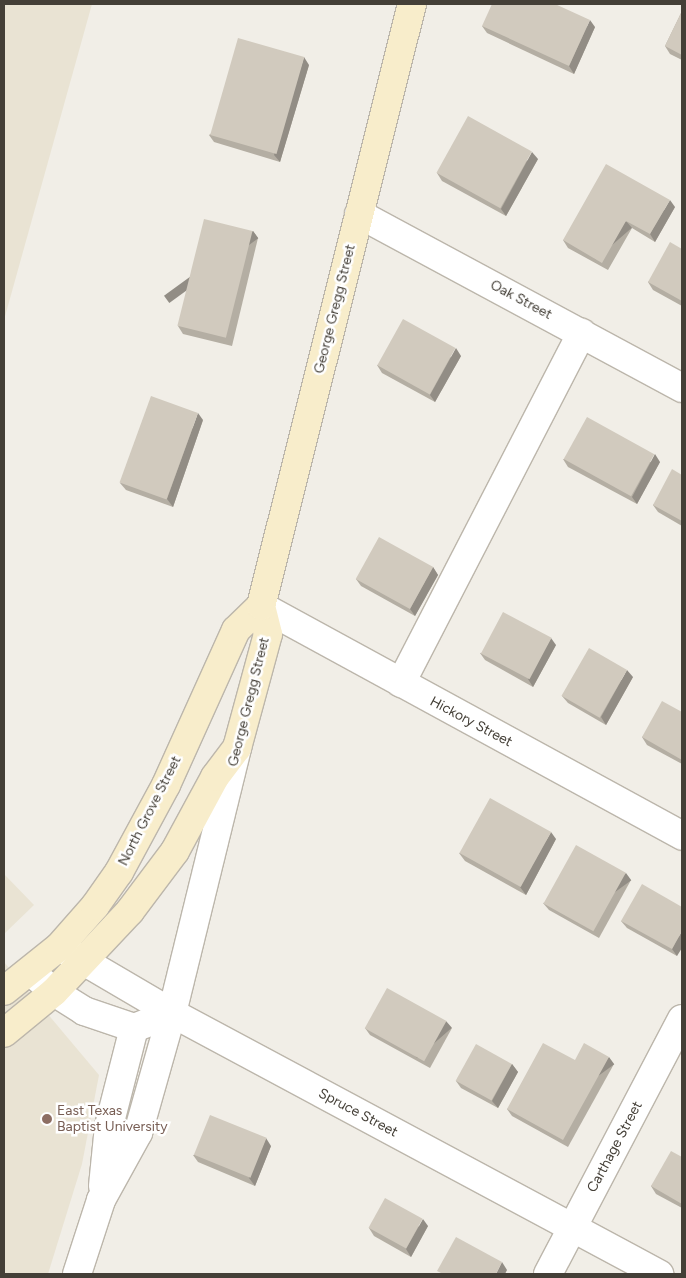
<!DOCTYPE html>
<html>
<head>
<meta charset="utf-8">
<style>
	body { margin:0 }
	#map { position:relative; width:686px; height:1278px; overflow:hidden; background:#f1eee7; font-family:Figtree,sans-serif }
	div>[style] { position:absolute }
	.education>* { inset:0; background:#e9e3d3 }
	.roads { filter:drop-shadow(1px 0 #bcb6ab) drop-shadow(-1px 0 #bcb6ab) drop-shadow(0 1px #bcb6ab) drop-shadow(0 -1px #bcb6ab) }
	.minor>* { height:28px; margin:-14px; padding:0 14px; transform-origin:14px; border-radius:14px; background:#fff }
	.secondary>* { height:28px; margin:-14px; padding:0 14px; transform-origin:14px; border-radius:14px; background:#f8edcb }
	.wall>* { inset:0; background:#b4aea3 }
	.shaded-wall>* { inset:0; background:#928d85; transform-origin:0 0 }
	.building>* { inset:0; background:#d1cabe; transform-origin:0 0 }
	.dots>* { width:14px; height:14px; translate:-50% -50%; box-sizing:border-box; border:2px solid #fff; border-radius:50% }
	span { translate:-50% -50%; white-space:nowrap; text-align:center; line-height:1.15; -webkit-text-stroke:5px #fff; paint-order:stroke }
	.street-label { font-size:14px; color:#443f37 }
	.education-label { font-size:14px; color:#785e54 }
	.left { translate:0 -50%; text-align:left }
	.frame { position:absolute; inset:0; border:5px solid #443f37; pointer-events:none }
</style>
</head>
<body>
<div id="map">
	<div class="education">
		<i style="clip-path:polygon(4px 4px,92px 4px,4px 320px)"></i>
		<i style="clip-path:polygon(4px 874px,34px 905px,4px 934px)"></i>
		<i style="clip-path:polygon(4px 962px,99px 1075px,82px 1164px,48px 1274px,4px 1274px)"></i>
	</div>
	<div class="roads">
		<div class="minor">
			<i style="left:359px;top:214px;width:367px;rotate:28.3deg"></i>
			<i style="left:261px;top:606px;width:480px;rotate:28.6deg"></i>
			<i style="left:401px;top:683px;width:394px;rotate:-62.7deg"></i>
			<i style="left:63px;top:949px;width:126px;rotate:30.4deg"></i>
			<i style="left:172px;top:1013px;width:553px;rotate:28.19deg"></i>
			<i style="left:30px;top:971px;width:32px;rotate:41deg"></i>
			<i style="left:54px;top:992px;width:36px;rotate:32deg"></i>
			<i style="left:84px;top:1011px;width:53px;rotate:18.8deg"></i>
			<i style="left:134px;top:1028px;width:19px;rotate:-21deg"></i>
			<i style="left:103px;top:1186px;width:60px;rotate:-84.3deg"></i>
			<i style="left:109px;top:1126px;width:101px;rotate:-75.7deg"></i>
			<i style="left:77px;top:1274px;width:78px;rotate:-72deg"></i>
			<i style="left:101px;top:1200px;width:77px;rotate:-61.1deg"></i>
			<i style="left:138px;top:1133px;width:125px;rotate:-74.2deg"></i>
			<i style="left:172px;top:1013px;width:273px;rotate:-76.2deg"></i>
			<i style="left:548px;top:1274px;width:288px;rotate:-62.3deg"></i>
		</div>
		<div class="secondary">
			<i style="left:4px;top:991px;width:70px;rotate:-38.7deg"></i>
			<i style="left:59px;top:947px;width:55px;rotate:-48.7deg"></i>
			<i style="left:95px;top:906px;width:42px;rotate:-54.8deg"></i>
			<i style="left:119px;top:872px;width:99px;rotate:-61.6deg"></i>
			<i style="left:166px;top:785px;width:170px;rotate:-65.7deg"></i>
			<i style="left:236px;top:630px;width:35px;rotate:-44deg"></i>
			<i style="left:4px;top:1033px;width:65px;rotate:-39.4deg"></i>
			<i style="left:54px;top:992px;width:111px;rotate:-46.8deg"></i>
			<i style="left:130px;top:911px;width:75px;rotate:-53.1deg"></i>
			<i style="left:175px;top:851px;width:84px;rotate:-61.6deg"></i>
			<i style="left:215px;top:777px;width:36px;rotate:-53deg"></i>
			<i style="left:237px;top:748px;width:118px;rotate:-74.8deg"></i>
			<i style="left:268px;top:634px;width:29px;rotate:-104deg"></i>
			<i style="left:261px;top:606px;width:621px;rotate:-75.92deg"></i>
		</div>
	</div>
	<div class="wall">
		<i style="clip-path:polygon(682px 11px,682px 60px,670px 54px,665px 46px)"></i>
		<i style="clip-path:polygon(482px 26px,595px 27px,574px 74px,487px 33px)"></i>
		<i style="clip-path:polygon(309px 65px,280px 162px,214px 142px,209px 135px)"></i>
		<i style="clip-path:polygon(538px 159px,506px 216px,442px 181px,437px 173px)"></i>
		<i style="clip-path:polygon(675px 207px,655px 242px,632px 228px,608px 270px,568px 248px,563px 240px)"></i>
		<i style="clip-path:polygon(253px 231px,258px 238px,232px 346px,183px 334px,178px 326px)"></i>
		<i style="clip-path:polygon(682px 249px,682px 306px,653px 290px,648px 282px)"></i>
		<i style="clip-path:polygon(461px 356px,435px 402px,382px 373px,377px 365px)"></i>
		<i style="clip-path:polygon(203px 420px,173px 507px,126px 490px,120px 483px)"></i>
		<i style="clip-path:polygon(563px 459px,660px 462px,637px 504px,568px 467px)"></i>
		<i style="clip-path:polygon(682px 475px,682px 526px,658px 512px,653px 505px)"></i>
		<i style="clip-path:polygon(433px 567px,438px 575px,415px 616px,361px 586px,356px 579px)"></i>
		<i style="clip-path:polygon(556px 645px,533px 687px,485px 660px,480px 653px)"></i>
		<i style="clip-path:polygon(633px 677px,606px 725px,568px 703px,562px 696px)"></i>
		<i style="clip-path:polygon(682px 712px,682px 764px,647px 745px,642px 737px)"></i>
		<i style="clip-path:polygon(556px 839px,526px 895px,465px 861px,459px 853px)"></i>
		<i style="clip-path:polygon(631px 880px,599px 938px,549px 910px,543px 903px)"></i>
		<i style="clip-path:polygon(682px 907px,677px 956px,627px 928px,621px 921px)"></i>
		<i style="clip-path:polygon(365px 1028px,452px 1028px,430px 1068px,370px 1035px)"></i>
		<i style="clip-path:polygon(575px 1060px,614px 1064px,568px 1147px,512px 1116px,507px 1109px)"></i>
		<i style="clip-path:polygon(512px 1064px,518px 1072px,498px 1108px,461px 1088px,456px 1081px)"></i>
		<i style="clip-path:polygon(271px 1146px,255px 1186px,198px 1162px,193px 1155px)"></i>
		<i style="clip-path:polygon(682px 1157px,682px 1208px,656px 1194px,651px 1186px)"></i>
		<i style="clip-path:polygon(428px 1226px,411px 1257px,374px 1236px,369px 1228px)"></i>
	</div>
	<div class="shaded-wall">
		<i style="clip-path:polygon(590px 20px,595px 27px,574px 74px,569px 66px)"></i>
		<i style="clip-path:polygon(304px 57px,309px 65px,280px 162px,274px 155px)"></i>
		<i style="clip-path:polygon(532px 152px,538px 159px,506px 216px,501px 209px)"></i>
		<i style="clip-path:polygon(670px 200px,675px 207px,655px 242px,650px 234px)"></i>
		<i style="left:626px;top:221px;width:9px;height:48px;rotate:49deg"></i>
		<i style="left:253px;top:231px;width:9px;height:110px;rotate:54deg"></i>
		<i style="clip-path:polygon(456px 348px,461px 356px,435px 402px,430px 395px)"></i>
		<i style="clip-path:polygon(198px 413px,203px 420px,173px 507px,167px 499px)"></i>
		<i style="clip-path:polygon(655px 454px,660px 462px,637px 504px,632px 497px)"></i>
		<i style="clip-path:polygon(433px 567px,438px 575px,415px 616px,410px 609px)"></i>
		<i style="clip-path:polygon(551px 638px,556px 645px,533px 687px,528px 679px)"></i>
		<i style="clip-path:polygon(627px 670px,633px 677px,606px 725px,601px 717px)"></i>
		<i style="clip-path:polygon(551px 832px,556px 839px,526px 895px,520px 887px)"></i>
		<i style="left:626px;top:873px;width:9px;height:66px;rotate:54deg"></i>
		<i style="clip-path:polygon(682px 931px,682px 948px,677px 956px,672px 949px)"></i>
		<i style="left:446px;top:1021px;width:9px;height:46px;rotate:49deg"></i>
		<i style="left:609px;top:1057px;width:9px;height:95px;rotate:54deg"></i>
		<i style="clip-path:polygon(512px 1064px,518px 1072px,498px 1108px,492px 1101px)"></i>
		<i style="clip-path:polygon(266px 1138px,271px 1146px,255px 1186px,249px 1178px)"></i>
		<i style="clip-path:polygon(423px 1219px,428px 1226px,411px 1257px,406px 1249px)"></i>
		<i style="clip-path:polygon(502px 1262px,507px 1270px,505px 1274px,496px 1274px)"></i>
	</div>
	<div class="building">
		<i style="clip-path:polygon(492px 4px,555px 4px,590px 20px,569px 66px,482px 26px)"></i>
		<i style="clip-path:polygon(682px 11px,682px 55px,665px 46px)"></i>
		<i style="left:238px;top:38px;width:69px;height:101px;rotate:16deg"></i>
		<i style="left:468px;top:116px;width:73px;height:65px;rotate:29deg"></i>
		<i style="clip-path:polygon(606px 164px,670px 200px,650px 234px,626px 221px,602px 263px,563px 240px)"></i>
		<i style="left:204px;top:219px;width:50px;height:110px;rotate:14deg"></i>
		<i style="clip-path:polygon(670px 242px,682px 249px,682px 301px,648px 282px)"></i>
		<i style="left:403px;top:319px;width:60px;height:53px;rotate:29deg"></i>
		<i style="left:151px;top:396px;width:50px;height:92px;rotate:20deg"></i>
		<i style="left:587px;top:417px;width:77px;height:48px;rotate:29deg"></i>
		<i style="clip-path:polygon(672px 469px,682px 475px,682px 521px,653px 505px)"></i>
		<i style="left:379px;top:537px;width:62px;height:48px;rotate:29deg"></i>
		<i style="left:503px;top:612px;width:55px;height:47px;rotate:28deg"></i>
		<i style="left:589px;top:648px;width:44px;height:55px;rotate:30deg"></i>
		<i style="clip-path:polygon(662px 701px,682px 712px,682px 760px,642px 737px)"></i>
		<i style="left:490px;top:798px;width:70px;height:63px;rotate:29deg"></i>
		<i style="left:576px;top:845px;width:57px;height:67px;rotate:29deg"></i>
		<i style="clip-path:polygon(642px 884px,682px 907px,682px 931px,672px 949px,621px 921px)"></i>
		<i style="left:387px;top:988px;width:68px;height:46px;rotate:29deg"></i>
		<i style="clip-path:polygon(543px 1043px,575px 1060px,584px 1043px,609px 1057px,563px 1140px,507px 1109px)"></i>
		<i style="left:476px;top:1044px;width:41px;height:42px;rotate:29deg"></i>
		<i style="left:210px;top:1115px;width:61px;height:43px;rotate:22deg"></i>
		<i style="clip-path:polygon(671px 1151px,682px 1157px,682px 1204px,651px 1186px)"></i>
		<i style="left:385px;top:1198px;width:43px;height:34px;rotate:29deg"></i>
		<i style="clip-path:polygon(456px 1237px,502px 1262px,496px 1274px,443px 1274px,437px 1271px)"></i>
	</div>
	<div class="dots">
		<i style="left:47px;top:1119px;background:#8d6e63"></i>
	</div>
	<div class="street-label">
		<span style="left:521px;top:300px;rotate:28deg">Oak Street</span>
		<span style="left:335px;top:309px;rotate:-76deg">George Gregg Street</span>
		<span style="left:249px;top:702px;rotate:-76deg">George Gregg Street</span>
		<span style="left:471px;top:722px;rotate:28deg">Hickory Street</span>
		<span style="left:150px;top:811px;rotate:-63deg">North Grove Street</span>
		<span style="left:358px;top:1113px;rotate:28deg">Spruce Street</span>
		<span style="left:615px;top:1147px;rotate:-62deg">Carthage Street</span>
	</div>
	<div class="education-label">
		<span class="left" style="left:57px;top:1119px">East Texas<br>Baptist University</span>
	</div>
	<div class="frame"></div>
</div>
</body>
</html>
